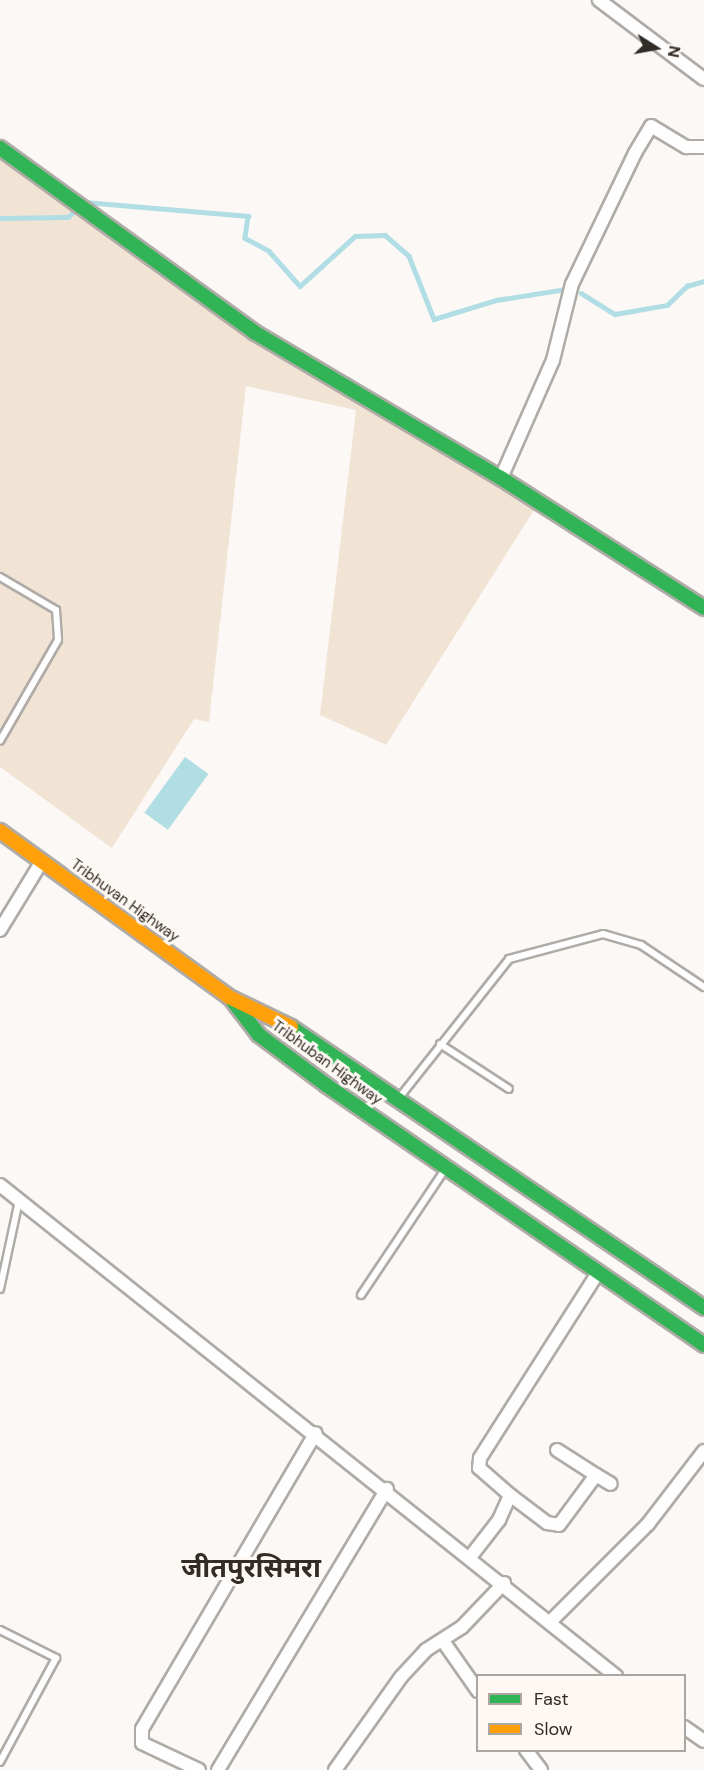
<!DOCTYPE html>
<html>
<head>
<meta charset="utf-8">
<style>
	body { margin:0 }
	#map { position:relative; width:704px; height:1770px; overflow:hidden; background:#fbf8f5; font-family:"DM Sans","Noto Sans Devanagari",sans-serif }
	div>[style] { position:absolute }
	.green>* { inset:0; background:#f2e4d5 }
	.water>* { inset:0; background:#b0dee4; transform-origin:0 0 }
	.stream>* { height:4.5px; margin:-2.25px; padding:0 2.25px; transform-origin:2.25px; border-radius:2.25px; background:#b0dee4 }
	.roads { filter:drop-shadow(2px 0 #afaba7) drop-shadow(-2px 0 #afaba7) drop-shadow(0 2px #afaba7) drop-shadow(0 -2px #afaba7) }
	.lane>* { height:6px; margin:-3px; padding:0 3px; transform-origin:3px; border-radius:3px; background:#fefefe }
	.street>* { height:12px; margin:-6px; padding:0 6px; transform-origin:6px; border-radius:6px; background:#fefefe }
	.fast>* { height:14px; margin:-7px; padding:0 7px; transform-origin:7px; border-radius:7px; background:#30b455 }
	.slow>* { height:14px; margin:-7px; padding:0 7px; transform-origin:7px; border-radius:7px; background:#ff9f0a }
	span { translate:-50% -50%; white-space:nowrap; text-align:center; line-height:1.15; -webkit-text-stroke:6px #fdf8f3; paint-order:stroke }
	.street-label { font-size:15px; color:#312c27 }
	.town-label { font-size:27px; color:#312c27; font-weight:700 }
	.legend { position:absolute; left:476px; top:1674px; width:210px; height:78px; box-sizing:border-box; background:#fdf8f3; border:2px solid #aba6a1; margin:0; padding:8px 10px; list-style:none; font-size:18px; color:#312c27 }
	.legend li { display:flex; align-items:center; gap:12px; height:30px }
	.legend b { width:30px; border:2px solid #aba6a1 }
	.north { position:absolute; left:626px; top:18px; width:60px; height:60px; -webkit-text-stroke:4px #fdf8f3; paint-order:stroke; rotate:101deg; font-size:16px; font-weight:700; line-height:24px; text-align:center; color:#312c27 }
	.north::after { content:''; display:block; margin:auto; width:21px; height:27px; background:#312c27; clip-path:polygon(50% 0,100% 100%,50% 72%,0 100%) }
</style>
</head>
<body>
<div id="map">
	<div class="green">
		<i style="clip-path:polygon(0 148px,254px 332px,539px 502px,386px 745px,320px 715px,356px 410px,246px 386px,209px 722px,194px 719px,112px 848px,0 767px)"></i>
	</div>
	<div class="water">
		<i style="left:185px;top:757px;width:29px;height:69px;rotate:36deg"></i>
	</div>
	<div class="stream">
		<i style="left:85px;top:202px;width:164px;rotate:4.9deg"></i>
		<i style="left:248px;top:216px;width:22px;rotate:98deg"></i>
		<i style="left:245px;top:238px;width:27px;rotate:28deg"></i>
		<i style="left:269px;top:251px;width:47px;rotate:48.5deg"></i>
		<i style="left:300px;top:286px;width:74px;rotate:-42.3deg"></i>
		<i style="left:355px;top:236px;width:30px;rotate:-2deg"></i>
		<i style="left:385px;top:235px;width:32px;rotate:41deg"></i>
		<i style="left:409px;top:256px;width:68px;rotate:68.4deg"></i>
		<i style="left:434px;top:319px;width:65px;rotate:-17deg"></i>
		<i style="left:496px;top:300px;width:65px;rotate:-8.9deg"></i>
		<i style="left:0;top:218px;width:68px;rotate:-0.8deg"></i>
		<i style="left:68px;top:217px;width:11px;rotate:-45deg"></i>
		<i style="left:581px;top:293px;width:40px;rotate:32deg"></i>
		<i style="left:615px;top:314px;width:53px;rotate:-9.8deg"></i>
		<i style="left:667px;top:305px;width:28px;rotate:-44deg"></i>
		<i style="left:687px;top:286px;width:18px;rotate:-16deg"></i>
	</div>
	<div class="roads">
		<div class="lane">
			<i style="left:0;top:577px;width:65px;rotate:30.5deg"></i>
			<i style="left:56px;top:610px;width:30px;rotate:86deg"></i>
			<i style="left:58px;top:640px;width:116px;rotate:119.9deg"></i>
			<i style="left:440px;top:1044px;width:82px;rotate:33.1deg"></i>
			<i style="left:399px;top:1098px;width:177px;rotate:-51.6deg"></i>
			<i style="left:509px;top:959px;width:97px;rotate:-14.9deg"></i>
			<i style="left:603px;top:934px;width:40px;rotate:16deg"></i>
			<i style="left:641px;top:945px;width:76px;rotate:33.7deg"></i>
			<i style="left:0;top:1289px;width:91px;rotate:-77.9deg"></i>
			<i style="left:361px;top:1295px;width:149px;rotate:-56.2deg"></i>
			<i style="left:0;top:1630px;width:63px;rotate:26.6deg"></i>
			<i style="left:56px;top:1658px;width:118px;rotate:118.3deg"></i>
		</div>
		<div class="street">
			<i style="left:599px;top:0;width:131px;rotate:37deg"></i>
			<i style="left:501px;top:478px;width:129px;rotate:-66.2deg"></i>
			<i style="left:553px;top:360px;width:78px;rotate:-76deg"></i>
			<i style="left:572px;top:284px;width:145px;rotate:-64.3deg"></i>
			<i style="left:635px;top:153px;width:31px;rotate:-59deg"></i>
			<i style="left:651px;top:126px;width:41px;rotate:31deg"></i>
			<i style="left:686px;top:147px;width:18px"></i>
			<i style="left:0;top:930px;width:81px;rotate:-58.7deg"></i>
			<i style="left:0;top:1185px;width:788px;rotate:38.56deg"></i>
			<i style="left:557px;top:1450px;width:46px;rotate:32.7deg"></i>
			<i style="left:510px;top:1495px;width:46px;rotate:37.1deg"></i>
			<i style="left:547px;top:1523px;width:12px;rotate:9deg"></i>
			<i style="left:559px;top:1525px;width:62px;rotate:-53.5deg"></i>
			<i style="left:596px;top:1475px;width:17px;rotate:31deg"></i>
			<i style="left:471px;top:1556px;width:46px;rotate:-52.1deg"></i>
			<i style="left:499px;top:1520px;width:27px;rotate:-66deg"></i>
			<i style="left:510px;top:1495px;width:41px;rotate:-138.9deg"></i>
			<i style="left:479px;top:1468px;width:10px;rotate:-84deg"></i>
			<i style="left:480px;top:1458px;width:218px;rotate:-57.5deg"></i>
			<i style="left:550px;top:1622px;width:139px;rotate:-45deg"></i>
			<i style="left:648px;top:1524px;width:92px;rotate:-52.5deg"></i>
			<i style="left:443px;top:1641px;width:61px;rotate:55deg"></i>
			<i style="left:684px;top:1727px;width:24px;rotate:35deg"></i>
			<i style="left:526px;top:1750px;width:25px;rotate:53deg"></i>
			<i style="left:199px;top:1770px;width:63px;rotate:-154.7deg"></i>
			<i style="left:142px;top:1743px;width:14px;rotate:-90deg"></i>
			<i style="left:142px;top:1729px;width:343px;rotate:-59.6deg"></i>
			<i style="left:218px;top:1770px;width:328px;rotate:-59deg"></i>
			<i style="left:335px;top:1770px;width:114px;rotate:-54.6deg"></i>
			<i style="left:401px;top:1677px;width:37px;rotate:-47deg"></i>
			<i style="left:426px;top:1650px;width:43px;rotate:-32.6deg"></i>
			<i style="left:462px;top:1627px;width:61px;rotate:-46.3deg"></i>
		</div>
		<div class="fast">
			<i style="left:0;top:148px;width:314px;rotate:35.9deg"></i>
			<i style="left:254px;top:332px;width:287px;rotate:30.6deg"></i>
			<i style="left:501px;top:478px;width:241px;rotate:32.6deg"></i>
			<i style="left:232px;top:1000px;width:44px;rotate:52.4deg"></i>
			<i style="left:259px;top:1035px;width:84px;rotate:36.7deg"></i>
			<i style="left:326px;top:1085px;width:459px;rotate:34.5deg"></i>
			<i style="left:291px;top:1027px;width:500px;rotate:34.2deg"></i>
		</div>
		<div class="slow">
			<i style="left:0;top:831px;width:283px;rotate:35.9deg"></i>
			<i style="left:229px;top:997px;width:69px;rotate:25.8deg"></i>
		</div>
	</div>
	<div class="street-label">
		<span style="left:125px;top:901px;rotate:36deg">Tribhuvan Highway</span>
		<span style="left:327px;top:1063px;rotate:36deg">Tribhuban Highway</span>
	</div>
	<div class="town-label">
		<span style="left:251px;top:1568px">जीतपुरसिमरा</span>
	</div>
	<ul class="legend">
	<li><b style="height:8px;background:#30b455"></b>Fast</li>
	<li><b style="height:8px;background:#ff9f0a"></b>Slow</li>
	</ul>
	<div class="north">N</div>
</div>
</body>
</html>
